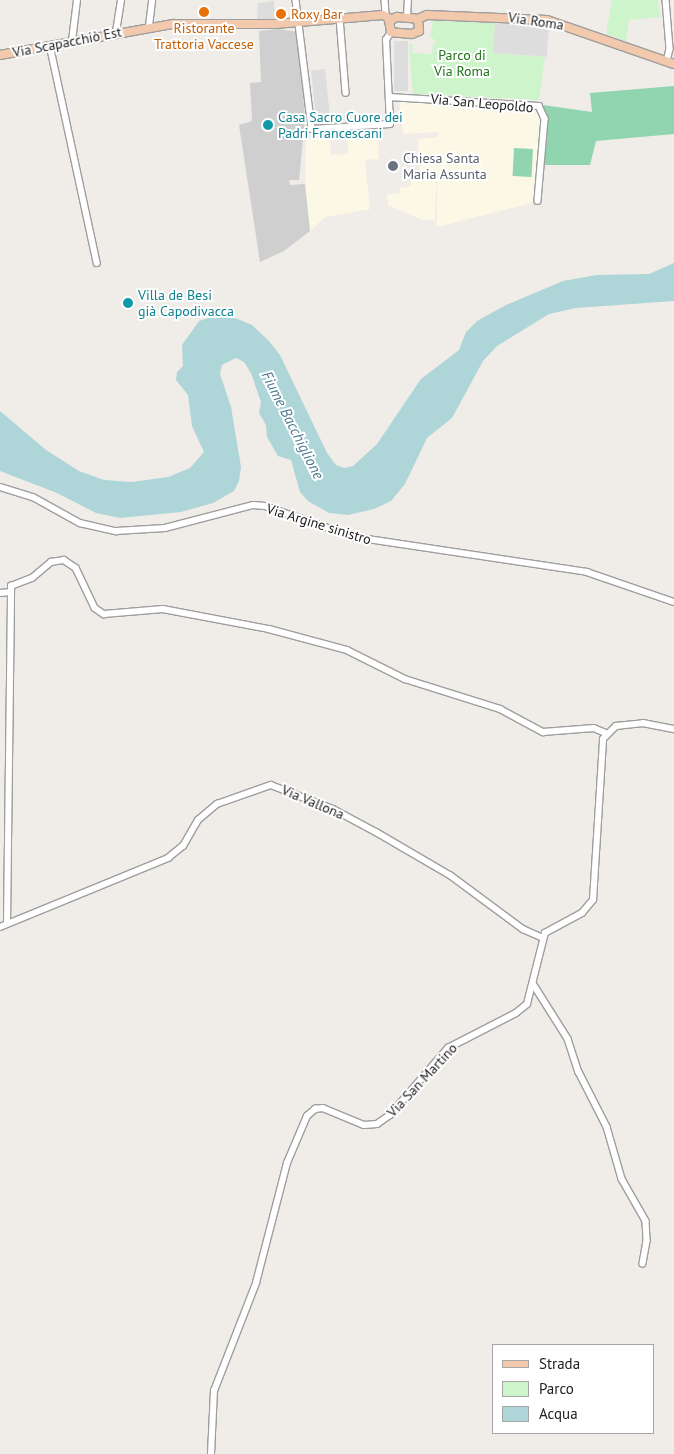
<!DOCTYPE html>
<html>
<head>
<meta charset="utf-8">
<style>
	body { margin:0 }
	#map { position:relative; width:674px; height:1454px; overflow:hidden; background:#f0ece8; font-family:"PT Sans",sans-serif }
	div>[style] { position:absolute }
	.education>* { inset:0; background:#fcf8e6 }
	.religious>* { inset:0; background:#cfcfcf }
	.park>* { inset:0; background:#cef4cb }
	.pitch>* { inset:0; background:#90d5b0; transform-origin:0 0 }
	.parking>* { inset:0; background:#ddd; transform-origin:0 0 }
	.water>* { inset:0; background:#aed5d8 }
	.roads { filter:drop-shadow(1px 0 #9e9e9e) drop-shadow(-1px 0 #9e9e9e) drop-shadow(0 1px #9e9e9e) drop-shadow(0 -1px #9e9e9e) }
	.minor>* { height:5.5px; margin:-2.75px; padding:0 2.75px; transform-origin:2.75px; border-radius:2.75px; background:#fff }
	.major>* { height:8px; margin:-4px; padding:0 4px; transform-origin:4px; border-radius:4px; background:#f2c9ac }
	.dots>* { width:14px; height:14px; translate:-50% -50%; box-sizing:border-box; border:2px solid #fff; border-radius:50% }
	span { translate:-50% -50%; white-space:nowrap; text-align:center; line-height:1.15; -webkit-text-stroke:4px #fff; paint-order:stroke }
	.food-label { font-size:14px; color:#c56008 }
	.left { translate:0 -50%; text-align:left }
	.street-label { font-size:14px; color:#212121 }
	.park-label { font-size:14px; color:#1f7419 }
	.culture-label { font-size:14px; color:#0d838f }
	.worship-label { font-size:14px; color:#5b616d }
	.water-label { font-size:15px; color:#4c7990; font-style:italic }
	.legend { position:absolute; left:492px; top:1344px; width:162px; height:90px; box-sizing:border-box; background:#fff; border:1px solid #a6a6a6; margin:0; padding:6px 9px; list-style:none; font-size:15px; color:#212121 }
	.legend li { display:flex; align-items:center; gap:10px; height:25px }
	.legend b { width:25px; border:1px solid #a6a6a6 }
</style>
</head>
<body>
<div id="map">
	<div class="education">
		<i style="clip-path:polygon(399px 99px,459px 107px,467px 104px,533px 108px,540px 113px,535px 202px,437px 227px,437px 166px,435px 220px,422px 220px,388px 205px,387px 195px,400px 193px,400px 188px,411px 186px,410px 175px,420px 175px,418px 139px,438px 137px,438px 132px,403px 134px)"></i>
		<i style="clip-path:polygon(378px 133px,379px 159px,365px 160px,370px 209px,325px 217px,310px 231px,305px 184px,306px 138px,329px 137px,331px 155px,336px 155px,348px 153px,347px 136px)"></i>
	</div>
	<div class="religious">
		<i style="clip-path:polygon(277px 29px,299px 32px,305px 120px,299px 180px,289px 180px,290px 185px,305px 184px,310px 231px,284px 251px,260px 262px,239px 125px,252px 121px,250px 83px,261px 82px,259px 31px)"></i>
	</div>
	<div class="park">
		<i style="clip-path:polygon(612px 0,658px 0,660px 17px,629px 20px,626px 41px,606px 34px)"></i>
		<i style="clip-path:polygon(433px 21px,495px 23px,493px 53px,545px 57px,539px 100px,413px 94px,409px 44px,413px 44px,412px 53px,432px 54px,433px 45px,437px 41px,430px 37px)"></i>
	</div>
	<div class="pitch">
		<i style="clip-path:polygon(674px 86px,674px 134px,596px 141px,590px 165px,542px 165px,548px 120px,543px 105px,592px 112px,590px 93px)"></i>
		<i style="left:514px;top:148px;width:19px;height:28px;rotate:3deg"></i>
	</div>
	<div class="parking">
		<i style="clip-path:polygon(274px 1px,275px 20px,257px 20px,258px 3px)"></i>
		<i style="left:495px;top:23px;width:54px;height:30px;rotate:4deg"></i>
		<i style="left:394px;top:41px;width:14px;height:50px"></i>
		<i style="left:325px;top:69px;width:48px;height:14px;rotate:84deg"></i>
	</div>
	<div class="water">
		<i style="clip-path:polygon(674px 263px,674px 301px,576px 308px,549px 314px,497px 346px,483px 361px,452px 418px,427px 438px,405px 484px,391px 501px,374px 509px,348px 515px,329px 513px,308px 501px,300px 492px,291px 460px,278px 456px,267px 437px,266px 425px,259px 413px,261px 402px,251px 373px,244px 362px,236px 358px,222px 365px,220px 374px,231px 407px,241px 467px,239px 481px,234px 491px,213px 503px,181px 512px,120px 518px,96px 513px,57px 493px,0 471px,0 411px,46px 450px,79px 471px,104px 480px,132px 482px,168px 477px,190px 468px,204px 452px,192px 426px,188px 395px,176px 380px,177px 372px,183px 366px,182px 345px,199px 321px,223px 313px,252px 325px,268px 340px,280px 355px,327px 453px,336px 465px,344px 468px,353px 466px,377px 444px,421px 379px,459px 350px,466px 332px,477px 321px,506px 305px,563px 281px,597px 275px,649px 274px)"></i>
	</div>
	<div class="roads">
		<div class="minor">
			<i style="left:296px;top:0;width:130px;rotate:82.9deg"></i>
			<i style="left:312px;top:129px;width:78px;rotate:-3.7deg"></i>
			<i style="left:390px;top:124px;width:84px;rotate:-92.7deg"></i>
			<i style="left:386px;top:40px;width:9px;rotate:-58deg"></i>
			<i style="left:385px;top:0;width:15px;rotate:86deg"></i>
			<i style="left:666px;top:0;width:49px;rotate:85.3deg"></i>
			<i style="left:670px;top:49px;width:9px;rotate:103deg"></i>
			<i style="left:407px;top:17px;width:17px;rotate:-87deg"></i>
			<i style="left:340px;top:18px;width:75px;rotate:85.4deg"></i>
			<i style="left:149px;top:26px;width:26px;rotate:-83deg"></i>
			<i style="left:116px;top:32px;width:32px;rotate:-81deg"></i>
			<i style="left:72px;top:41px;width:41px;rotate:-83deg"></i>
			<i style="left:50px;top:45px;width:223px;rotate:77.8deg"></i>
			<i style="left:389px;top:97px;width:150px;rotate:3.4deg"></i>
			<i style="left:539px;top:106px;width:14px;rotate:65deg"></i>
			<i style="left:545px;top:119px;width:82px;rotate:94.9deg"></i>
			<i style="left:0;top:487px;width:34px;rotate:17deg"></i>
			<i style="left:33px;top:497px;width:54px;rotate:29deg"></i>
			<i style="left:80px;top:523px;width:37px;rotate:13deg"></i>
			<i style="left:116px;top:531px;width:49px;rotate:-3.5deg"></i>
			<i style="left:165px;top:528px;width:91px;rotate:-14.6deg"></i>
			<i style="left:253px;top:505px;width:12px;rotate:5deg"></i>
			<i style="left:265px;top:506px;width:94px;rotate:19.2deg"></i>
			<i style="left:354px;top:537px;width:236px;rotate:8.5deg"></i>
			<i style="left:587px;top:572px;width:92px;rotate:19deg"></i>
			<i style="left:0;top:593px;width:11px;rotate:-5deg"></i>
			<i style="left:7px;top:924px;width:338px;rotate:-89.3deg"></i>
			<i style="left:11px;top:586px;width:22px;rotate:-21deg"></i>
			<i style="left:32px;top:578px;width:25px;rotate:-40deg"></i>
			<i style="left:51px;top:562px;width:13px;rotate:-9deg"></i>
			<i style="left:64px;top:560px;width:14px;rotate:34deg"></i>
			<i style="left:76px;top:568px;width:44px;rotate:64.6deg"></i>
			<i style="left:95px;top:608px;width:11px;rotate:34deg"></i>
			<i style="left:104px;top:614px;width:59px;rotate:-4.8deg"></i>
			<i style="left:163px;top:609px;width:108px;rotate:10.7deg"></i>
			<i style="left:269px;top:629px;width:81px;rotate:15.1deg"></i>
			<i style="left:347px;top:650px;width:65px;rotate:26.6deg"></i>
			<i style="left:405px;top:679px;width:100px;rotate:17.5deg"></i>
			<i style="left:500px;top:709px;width:49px;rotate:28.1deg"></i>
			<i style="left:543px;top:732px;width:51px;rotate:-4.5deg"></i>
			<i style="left:594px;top:728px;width:13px;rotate:23deg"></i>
			<i style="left:0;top:927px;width:182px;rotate:-22.3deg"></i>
			<i style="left:168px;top:858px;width:19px;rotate:-39deg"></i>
			<i style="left:183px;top:846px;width:30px;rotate:-60deg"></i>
			<i style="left:198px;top:820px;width:25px;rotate:-40deg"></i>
			<i style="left:217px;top:804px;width:57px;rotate:-19.4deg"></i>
			<i style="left:271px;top:785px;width:66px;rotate:21.2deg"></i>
			<i style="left:333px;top:809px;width:49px;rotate:28.1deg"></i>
			<i style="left:376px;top:832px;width:86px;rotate:30.2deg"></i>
			<i style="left:450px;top:875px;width:91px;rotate:36.5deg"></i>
			<i style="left:523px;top:929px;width:22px;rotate:24deg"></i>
			<i style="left:534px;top:985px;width:64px;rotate:57.8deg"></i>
			<i style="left:568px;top:1039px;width:35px;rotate:72deg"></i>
			<i style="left:579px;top:1072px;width:62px;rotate:63deg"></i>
			<i style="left:607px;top:1127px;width:54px;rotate:73.9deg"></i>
			<i style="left:622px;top:1179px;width:48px;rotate:60.3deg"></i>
			<i style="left:646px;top:1221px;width:20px;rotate:87deg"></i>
			<i style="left:647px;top:1241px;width:23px;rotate:100deg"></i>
			<i style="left:211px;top:1454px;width:63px;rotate:-87.3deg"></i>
			<i style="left:214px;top:1391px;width:116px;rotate:-68.7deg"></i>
			<i style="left:256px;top:1283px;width:124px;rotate:-75.5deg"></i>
			<i style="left:287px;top:1163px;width:51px;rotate:-66.9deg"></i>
			<i style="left:307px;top:1116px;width:11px;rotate:-41deg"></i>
			<i style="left:315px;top:1109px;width:8px;rotate:-7deg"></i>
			<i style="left:323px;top:1108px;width:44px;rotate:22.5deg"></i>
			<i style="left:364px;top:1125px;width:13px;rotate:-4deg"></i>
			<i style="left:377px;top:1124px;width:16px;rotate:-35deg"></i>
			<i style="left:390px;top:1115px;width:89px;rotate:-49.1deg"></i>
			<i style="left:448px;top:1048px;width:76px;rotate:-27.2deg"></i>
			<i style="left:516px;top:1013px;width:14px;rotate:-39deg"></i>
			<i style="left:527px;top:1004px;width:73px;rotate:-75.8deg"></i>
			<i style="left:545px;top:933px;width:42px;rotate:-28.4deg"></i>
			<i style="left:582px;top:913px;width:17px;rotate:-50deg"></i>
			<i style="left:593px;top:900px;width:161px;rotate:-86.4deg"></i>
			<i style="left:603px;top:739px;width:18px;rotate:-45deg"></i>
			<i style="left:616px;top:726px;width:27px;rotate:-6deg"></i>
			<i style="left:643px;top:723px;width:32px;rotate:11deg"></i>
		</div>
		<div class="major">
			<i style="left:397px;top:17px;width:21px;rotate:5deg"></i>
			<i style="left:418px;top:19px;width:12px;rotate:85deg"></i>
			<i style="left:419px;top:31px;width:8px;rotate:157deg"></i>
			<i style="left:412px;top:34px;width:21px;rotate:-175deg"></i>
			<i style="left:391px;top:32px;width:11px;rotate:-100deg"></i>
			<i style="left:389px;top:21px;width:9px;rotate:-27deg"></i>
			<i style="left:418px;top:19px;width:10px;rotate:-24deg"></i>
			<i style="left:427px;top:15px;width:120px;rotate:2.4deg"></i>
			<i style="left:547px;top:20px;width:134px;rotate:19.1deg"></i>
			<i style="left:0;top:55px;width:176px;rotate:-10.2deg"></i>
			<i style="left:173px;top:24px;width:102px"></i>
			<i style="left:275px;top:24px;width:108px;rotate:-4.8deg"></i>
			<i style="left:383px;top:15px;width:9px;rotate:27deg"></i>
		</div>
	</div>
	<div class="dots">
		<i style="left:204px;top:12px;background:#e8710a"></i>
		<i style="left:281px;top:14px;background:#e8710a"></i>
		<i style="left:268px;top:125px;background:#0f9aa8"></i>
		<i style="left:393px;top:166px;background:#6b7280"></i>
		<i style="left:128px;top:303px;background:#0f9aa8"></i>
	</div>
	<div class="food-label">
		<span class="left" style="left:291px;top:14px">Roxy Bar</span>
		<span style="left:204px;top:36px">Ristorante<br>Trattoria Vaccese</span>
	</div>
	<div class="street-label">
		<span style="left:536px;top:21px;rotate:8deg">Via Roma</span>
		<span style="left:67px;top:42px;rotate:-11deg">Via Scapacchiò Est</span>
		<span style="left:482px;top:103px;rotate:5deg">Via San Leopoldo</span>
		<span style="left:319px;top:524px;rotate:17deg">Via Argine sinistro</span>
		<span style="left:313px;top:802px;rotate:23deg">Via Vallona</span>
		<span style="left:422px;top:1080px;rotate:-47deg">Via San Martino</span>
	</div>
	<div class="park-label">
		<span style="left:462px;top:63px">Parco di<br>Via Roma</span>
	</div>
	<div class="culture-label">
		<span class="left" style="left:278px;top:125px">Casa Sacro Cuore dei<br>Padri Francescani</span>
		<span class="left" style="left:138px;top:303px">Villa de Besi<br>già Capodivacca</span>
	</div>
	<div class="worship-label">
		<span class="left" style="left:403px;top:166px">Chiesa Santa<br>Maria Assunta</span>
	</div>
	<div class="water-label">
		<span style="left:293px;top:425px;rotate:63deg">Fiume Bacchiglione</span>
	</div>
	<ul class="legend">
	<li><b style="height:6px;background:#f2c9ac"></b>Strada</li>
	<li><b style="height:14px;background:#cef4cb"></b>Parco</li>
	<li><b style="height:14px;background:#aed5d8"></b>Acqua</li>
	</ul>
</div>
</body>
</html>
